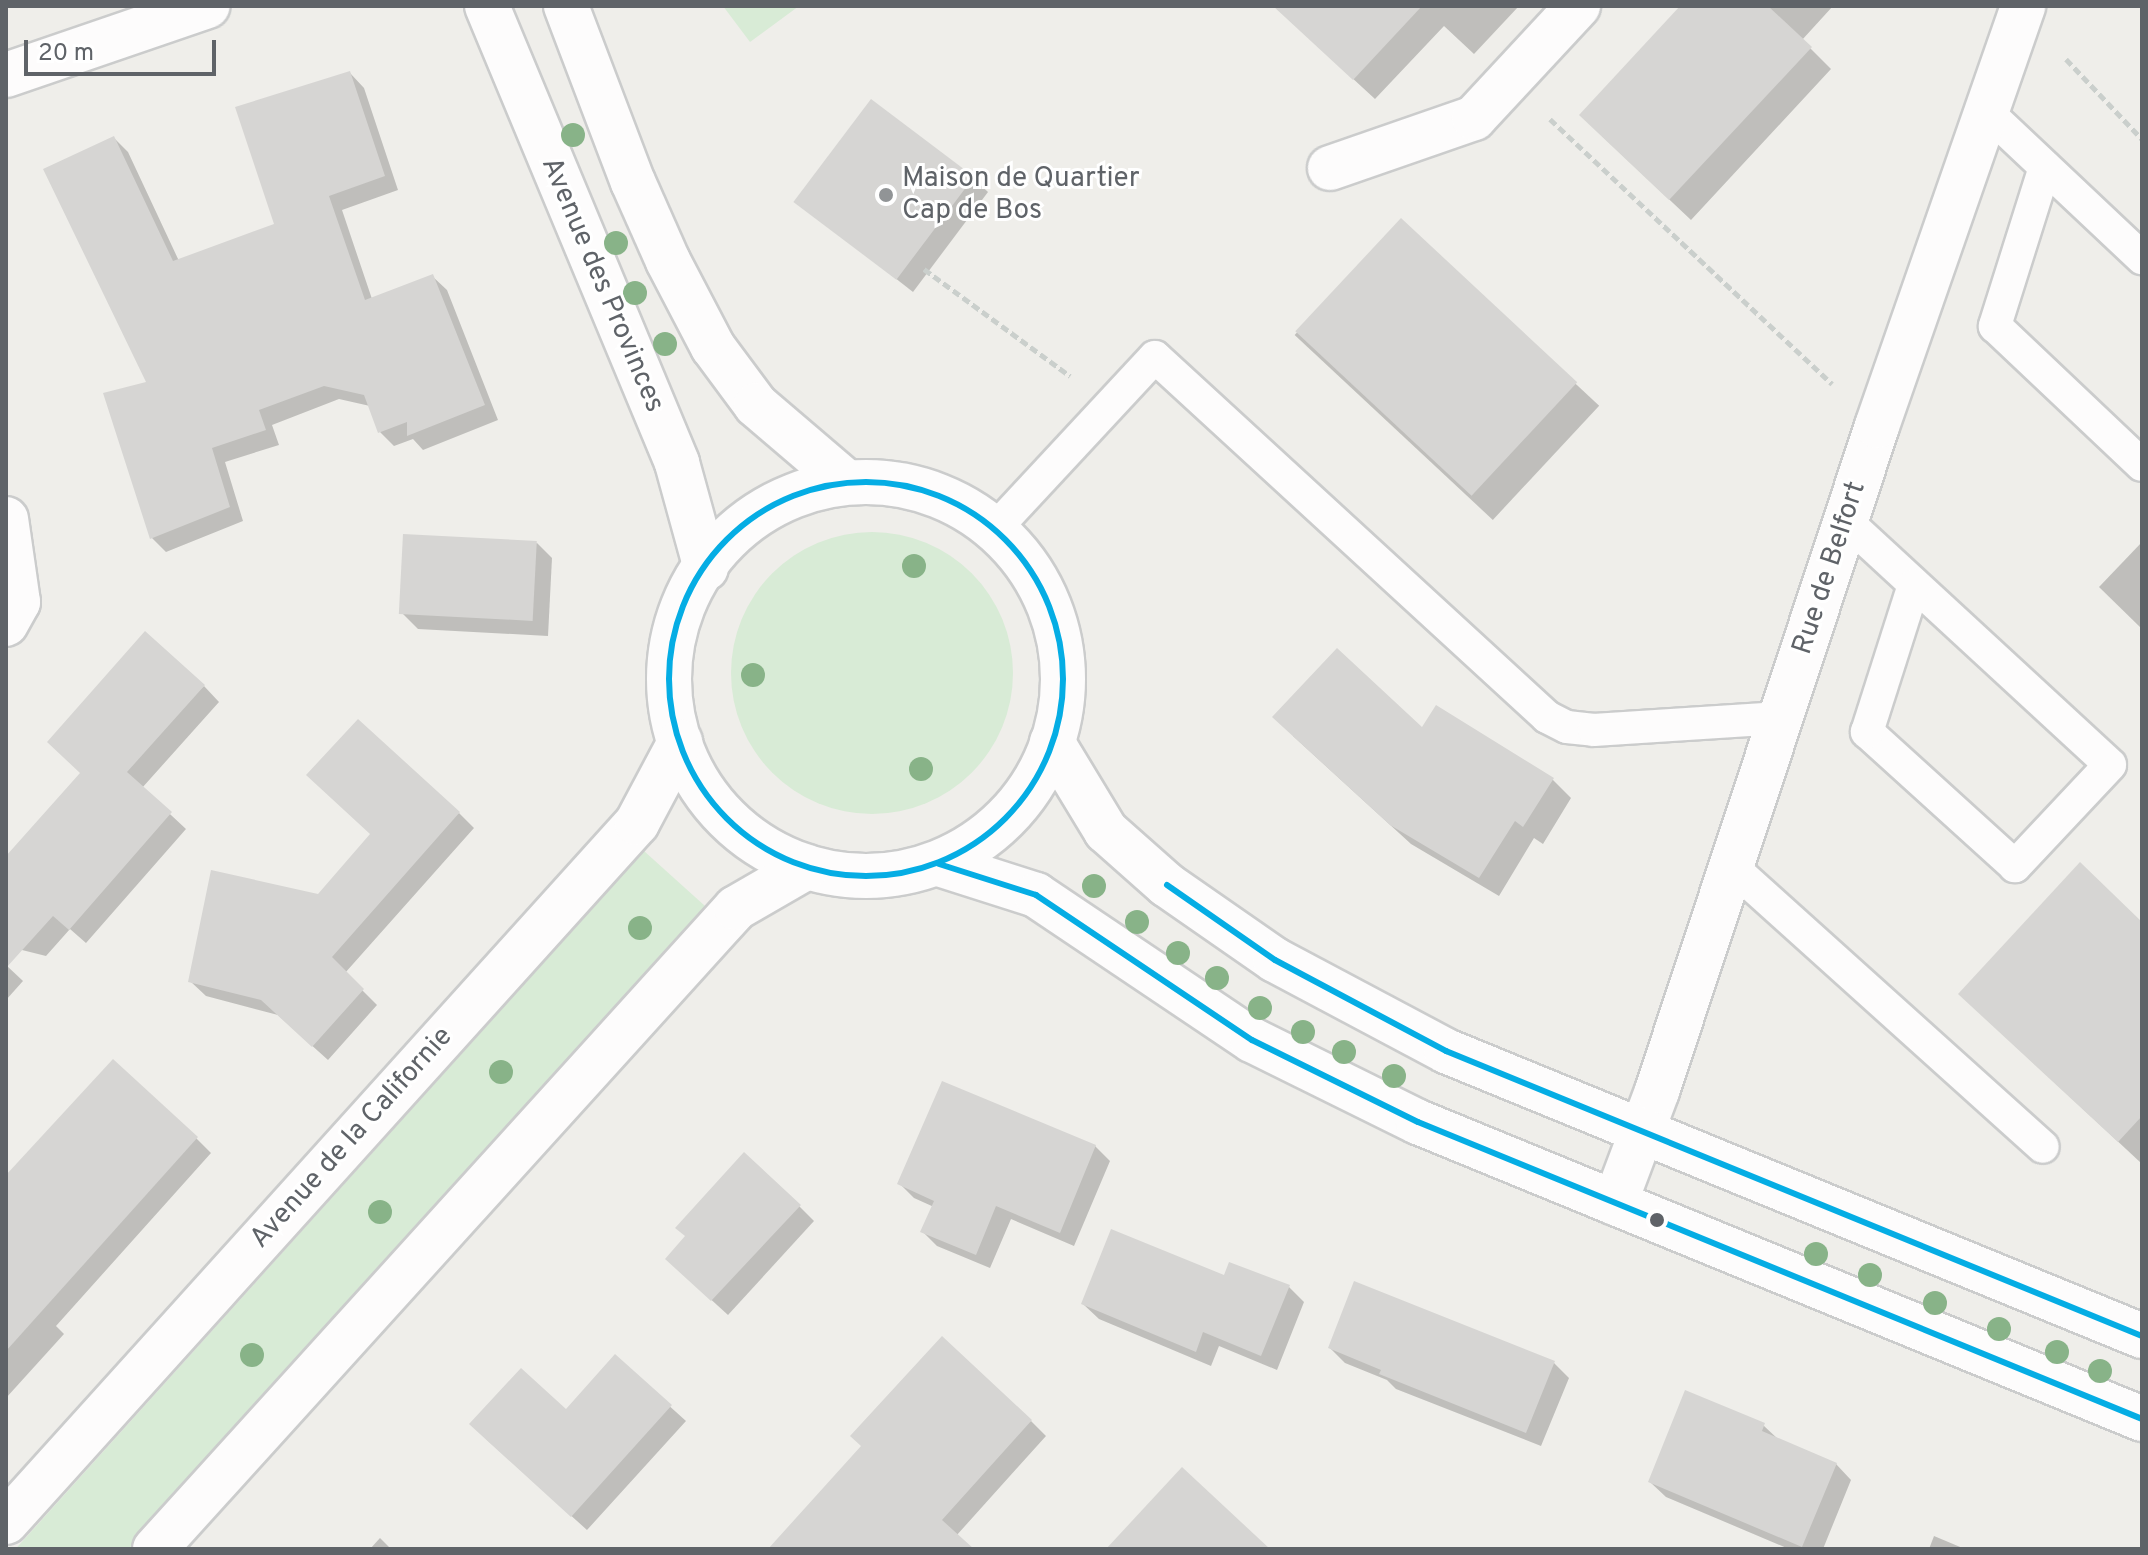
<!DOCTYPE html>
<html>
<head>
<meta charset="utf-8">
<style>
	body { margin:0 }
	#map { position:relative; width:2148px; height:1555px; overflow:hidden; background:#efeeea; font-family:Overpass,sans-serif }
	div>[style] { position:absolute }
	.green>* { inset:0; background:#d8ebd6; transform-origin:0 0 }
	.round { border-radius:50% }
	.shadow>* { inset:0; background:#0003; transform-origin:0 0 }
	.building>* { inset:0; background:#d6d5d3; transform-origin:0 0 }
	.path>* { height:5px; margin-top:-2.5px; transform-origin:0; background:repeating-linear-gradient(90deg,#cacfcc 0 8px,transparent 0 12px) }
	.roads { filter:drop-shadow(2px 0 #cbcccc) drop-shadow(-2px 0 #cbcccc) drop-shadow(0 2px #cbcccc) drop-shadow(0 -2px #cbcccc) }
	.lane>* { height:32px; margin:-16px; padding:0 16px; transform-origin:16px; border-radius:16px; background:#fdfcfc }
	.street>* { height:44px; margin:-22px; padding:0 22px; transform-origin:22px; border-radius:22px; background:#fdfcfc }
	.secondary>* { height:44px; margin:-22px; padding:0 22px; transform-origin:22px; border-radius:22px; background:#fdfcfc }
	.secondary>.ring { margin:-22px; padding:0; box-sizing:content-box; background:none; border:44px solid #fdfcfc; border-radius:50% }
	.bus-1>* { height:6px; margin:-3px; padding:0 3px; transform-origin:3px; border-radius:3px; background:#05ade4 }
	.bus-1>.ring { margin:-3px; padding:0; box-sizing:content-box; background:none; border:6px solid #05ade4; border-radius:50% }
	.trees>* { width:24px; height:24px; margin:-12px; border-radius:50%; background:#88b388 }
	.dots>* { width:22px; height:22px; translate:-50% -50%; box-sizing:border-box; border:4px solid #fff; border-radius:50% }
	span { translate:-50% -50%; white-space:nowrap; text-align:center; line-height:1.15; -webkit-text-stroke:6px #fff; paint-order:stroke }
	.poi-label { font-size:28px; color:#5f6368 }
	.left { translate:0 -50%; text-align:left }
	.street-label { font-size:28px; color:#5f6368 }
	.frame { position:absolute; inset:0; border:8px solid #5f6368; pointer-events:none }
	.scale { position:absolute; left:24px; top:40px; width:192px; height:36px; box-sizing:border-box; border:4px solid #5f6368; border-top:0; padding-left:10px; font-size:24px; line-height:28px; white-space:nowrap; color:#5f6368; -webkit-text-stroke:6px #fff; paint-order:stroke }
</style>
</head>
<body>
<div id="map">
	<div class="green">
		<i style="clip-path:polygon(723px 6px,799px 6px,750px 42px)"></i>
		<i class="round" style="left:731px;top:532px;width:282px;height:282px"></i>
		<i style="left:644px;top:851px;width:84px;height:938px;rotate:42deg"></i>
	</div>
	<div class="shadow">
		<i style="clip-path:polygon(1274px 6px,1519px 6px,1474px 54px,1444px 26px,1375px 99px)"></i>
		<i style="clip-path:polygon(1683px 6px,1833px 6px,1802px 40px,1831px 69px,1691px 220px,1602px 136px)"></i>
		<i style="clip-path:polygon(350px 73px,364px 88px,398px 190px,342px 210px,372px 299px,432px 276px,447px 290px,498px 420px,423px 450px,413px 439px,394px 446px,380px 432px,370px 406px,339px 399px,272px 425px,279px 445px,225px 462px,243px 521px,166px 552px,152px 538px,149px 384px,114px 138px,128px 152px,179px 261px,277px 225px)"></i>
		<i style="clip-path:polygon(973px 178px,988px 192px,913px 292px,798px 202px)"></i>
		<i style="left:1401px;top:221px;width:271px;height:156px;rotate:43deg"></i>
		<i style="clip-path:polygon(2142px 542px,2142px 629px,2099px 587px)"></i>
		<i style="clip-path:polygon(537px 543px,552px 558px,548px 636px,418px 629px,402px 613px)"></i>
		<i style="clip-path:polygon(204px 686px,219px 702px,142px 788px,186px 829px,86px 943px,70px 929px,46px 956px,6px 946px,6px 859px)"></i>
		<i style="clip-path:polygon(1422px 730px,1553px 780px,1571px 798px,1543px 844px,1534px 838px,1499px 896px,1411px 844px,1293px 736px)"></i>
		<i style="clip-path:polygon(459px 813px,474px 828px,345px 973px,377px 1005px,328px 1060px,278px 1015px,206px 996px,190px 981px,319px 896px)"></i>
		<i style="clip-path:polygon(2142px 925px,2142px 1162px,2141px 1163px,1983px 1016px)"></i>
		<i style="clip-path:polygon(6px 965px,23px 981px,6px 1000px)"></i>
		<i style="clip-path:polygon(196px 1138px,211px 1153px,56px 1326px,64px 1334px,6px 1398px,6px 1231px)"></i>
		<i style="clip-path:polygon(1095px 1146px,1110px 1161px,1074px 1246px,1011px 1219px,990px 1268px,937px 1246px,922px 1231px,934px 1207px,914px 1198px,899px 1183px)"></i>
		<i style="clip-path:polygon(799px 1206px,814px 1221px,728px 1315px,683px 1274px)"></i>
		<i style="clip-path:polygon(1225px 1277px,1289px 1287px,1304px 1302px,1277px 1370px,1219px 1346px,1211px 1366px,1099px 1319px,1083px 1304px)"></i>
		<i style="clip-path:polygon(1330px 1348px,1554px 1363px,1569px 1378px,1541px 1446px,1396px 1389px,1387px 1380px,1345px 1363px)"></i>
		<i style="clip-path:polygon(615px 1357px,686px 1421px,587px 1530px,486px 1439px,566px 1411px)"></i>
		<i style="clip-path:polygon(1031px 1421px,1046px 1436px,956px 1536px,952px 1549px,770px 1549px)"></i>
		<i style="clip-path:polygon(1763px 1425px,1780px 1441px,1836px 1464px,1851px 1480px,1823px 1549px,1789px 1549px,1666px 1497px,1650px 1482px)"></i>
		<i style="clip-path:polygon(1934px 1536px,1965px 1549px,1929px 1549px)"></i>
		<i style="clip-path:polygon(380px 1538px,391px 1549px,370px 1549px)"></i>
	</div>
	<div class="building">
		<i style="clip-path:polygon(1273px 6px,1422px 6px,1353px 80px)"></i>
		<i style="clip-path:polygon(1680px 6px,1768px 6px,1812px 47px,1669px 200px,1579px 115px)"></i>
		<i style="clip-path:polygon(350px 71px,385px 176px,329px 196px,365px 300px,433px 274px,485px 405px,407px 436px,407px 422px,378px 433px,364px 395px,324px 386px,259px 410px,266px 430px,212px 448px,230px 507px,150px 539px,103px 393px,146px 382px,43px 169px,114px 136px,173px 261px,274px 224px,235px 107px)"></i>
		<i style="left:871px;top:99px;width:129px;height:129px;rotate:37deg"></i>
		<i style="left:1401px;top:218px;width:241px;height:155px;rotate:43deg"></i>
		<i style="left:403px;top:534px;width:134px;height:80px;rotate:3deg"></i>
		<i style="clip-path:polygon(145px 631px,205px 685px,127px 772px,172px 812px,69px 930px,53px 916px,6px 968px,6px 856px,80px 773px,47px 742px)"></i>
		<i style="clip-path:polygon(1337px 648px,1422px 727px,1436px 705px,1554px 778px,1523px 827px,1515px 821px,1479px 878px,1390px 825px,1272px 717px)"></i>
		<i style="clip-path:polygon(358px 719px,460px 812px,332px 957px,364px 989px,312px 1047px,261px 1000px,188px 982px,211px 870px,318px 894px,370px 834px,306px 775px)"></i>
		<i style="clip-path:polygon(2080px 862px,2142px 922px,2142px 1116px,2118px 1142px,1958px 994px)"></i>
		<i style="clip-path:polygon(113px 1059px,198px 1137px,6px 1351px,6px 1175px)"></i>
		<i style="clip-path:polygon(942px 1081px,1096px 1145px,1060px 1233px,996px 1206px,976px 1255px,920px 1232px,934px 1201px,897px 1184px)"></i>
		<i style="clip-path:polygon(744px 1152px,801px 1205px,711px 1301px,665px 1259px,685px 1236px,675px 1228px)"></i>
		<i style="clip-path:polygon(1111px 1229px,1224px 1275px,1229px 1262px,1290px 1285px,1261px 1356px,1203px 1332px,1196px 1352px,1081px 1304px)"></i>
		<i style="clip-path:polygon(1354px 1281px,1555px 1361px,1526px 1433px,1379px 1374px,1381px 1370px,1328px 1348px)"></i>
		<i style="clip-path:polygon(942px 1336px,1032px 1420px,942px 1520px,974px 1549px,768px 1549px,861px 1446px,850px 1436px)"></i>
		<i style="clip-path:polygon(615px 1354px,672px 1405px,571px 1517px,469px 1424px,521px 1368px,566px 1409px)"></i>
		<i style="clip-path:polygon(1685px 1390px,1765px 1423px,1762px 1431px,1837px 1463px,1802px 1547px,1648px 1482px)"></i>
		<i style="clip-path:polygon(1182px 1467px,1270px 1549px,1106px 1549px)"></i>
	</div>
	<div class="path">
		<i style="left:2066px;top:59px;width:110px;rotate:46.5deg"></i>
		<i style="left:1550px;top:119px;width:387px;rotate:43.2deg"></i>
		<i style="left:924px;top:269px;width:181px;rotate:36.2deg"></i>
	</div>
	<div class="roads">
		<div class="lane">
			<i style="left:1988px;top:113px;width:212px;rotate:43.3deg"></i>
			<i style="left:2045px;top:167px;width:167px;rotate:107.5deg"></i>
			<i style="left:1995px;top:326px;width:202px;rotate:43.4deg"></i>
			<i style="left:1846px;top:521px;width:359px;rotate:42.7deg"></i>
			<i style="left:2110px;top:765px;width:139px;rotate:133.2deg"></i>
			<i style="left:2015px;top:866px;width:200px;rotate:-137.8deg"></i>
			<i style="left:1867px;top:732px;width:154px;rotate:-72.3deg"></i>
			<i style="left:994px;top:530px;width:236px;rotate:-47.1deg"></i>
			<i style="left:1155px;top:357px;width:532px;rotate:42.56deg"></i>
			<i style="left:1547px;top:717px;width:22px;rotate:27deg"></i>
			<i style="left:1567px;top:727px;width:27px;rotate:6deg"></i>
			<i style="left:1594px;top:730px;width:186px;rotate:-3.7deg"></i>
			<i style="left:1732px;top:867px;width:418px;rotate:42deg"></i>
		</div>
		<div class="street">
			<i style="left:6px;top:75px;width:213px;rotate:-18.9deg"></i>
			<i style="left:1330px;top:168px;width:152px;rotate:-19.1deg"></i>
			<i style="left:1474px;top:118px;width:153px;rotate:-47.1deg"></i>
			<i style="left:6px;top:519px;width:84px;rotate:81.8deg"></i>
			<i style="left:18px;top:602px;width:25px;rotate:119deg"></i>
			<i style="left:1615px;top:1203px;width:120px;rotate:-69.4deg"></i>
			<i style="left:1657px;top:1091px;width:700px;rotate:-71.69deg"></i>
			<i style="left:1877px;top:426px;width:445px;rotate:-70.8deg"></i>
		</div>
		<div class="secondary">
			<i style="left:487px;top:6px;width:495px;rotate:67.4deg"></i>
			<i style="left:677px;top:463px;width:109px;rotate:74.6deg"></i>
			<i style="left:566px;top:6px;width:188px;rotate:69.2deg"></i>
			<i style="left:633px;top:182px;width:86px;rotate:66.1deg"></i>
			<i style="left:668px;top:261px;width:97px;rotate:62.4deg"></i>
			<i style="left:713px;top:347px;width:72px;rotate:53.4deg"></i>
			<i style="left:756px;top:405px;width:118px;rotate:40.5deg"></i>
			<i class="ring" style="left:669px;top:482px;width:350px;height:350px"></i>
			<i style="left:1052px;top:742px;width:104px;rotate:58.8deg"></i>
			<i style="left:1106px;top:831px;width:81px;rotate:41.5deg"></i>
			<i style="left:1167px;top:885px;width:131px;rotate:34.8deg"></i>
			<i style="left:1275px;top:960px;width:194px;rotate:28deg"></i>
			<i style="left:1446px;top:1051px;width:752px;rotate:22.27deg"></i>
			<i style="left:939px;top:864px;width:102px;rotate:17.7deg"></i>
			<i style="left:1036px;top:895px;width:260px;rotate:33.9deg"></i>
			<i style="left:1252px;top:1040px;width:185px;rotate:26.3deg"></i>
			<i style="left:1418px;top:1122px;width:783px;rotate:22.3deg"></i>
			<i style="left:6px;top:1522px;width:942px;rotate:-47.93deg"></i>
			<i style="left:637px;top:823px;width:92px;rotate:-62deg"></i>
			<i style="left:155px;top:1549px;width:865px;rotate:-47.81deg"></i>
			<i style="left:736px;top:908px;width:82px;rotate:-30deg"></i>
		</div>
	</div>
	<div class="bus-1">
		<i class="ring" style="left:669px;top:482px;width:388px;height:388px"></i>
		<i style="left:939px;top:864px;width:102px;rotate:17.7deg"></i>
		<i style="left:1036px;top:895px;width:260px;rotate:33.9deg"></i>
		<i style="left:1252px;top:1040px;width:185px;rotate:26.3deg"></i>
		<i style="left:1418px;top:1122px;width:783px;rotate:22.3deg"></i>
		<i style="left:1167px;top:885px;width:131px;rotate:34.8deg"></i>
		<i style="left:1275px;top:960px;width:194px;rotate:28deg"></i>
		<i style="left:1446px;top:1051px;width:752px;rotate:22.27deg"></i>
	</div>
	<div class="trees">
		<i style="left:573px;top:135px"></i>
		<i style="left:616px;top:243px"></i>
		<i style="left:635px;top:293px"></i>
		<i style="left:665px;top:344px"></i>
		<i style="left:914px;top:566px"></i>
		<i style="left:753px;top:675px"></i>
		<i style="left:921px;top:769px"></i>
		<i style="left:1094px;top:886px"></i>
		<i style="left:1137px;top:922px"></i>
		<i style="left:640px;top:928px"></i>
		<i style="left:1178px;top:953px"></i>
		<i style="left:1217px;top:978px"></i>
		<i style="left:1260px;top:1008px"></i>
		<i style="left:1303px;top:1032px"></i>
		<i style="left:1344px;top:1052px"></i>
		<i style="left:501px;top:1072px"></i>
		<i style="left:1394px;top:1076px"></i>
		<i style="left:380px;top:1212px"></i>
		<i style="left:1816px;top:1254px"></i>
		<i style="left:1870px;top:1275px"></i>
		<i style="left:1935px;top:1303px"></i>
		<i style="left:1999px;top:1329px"></i>
		<i style="left:2057px;top:1352px"></i>
		<i style="left:252px;top:1355px"></i>
		<i style="left:2100px;top:1371px"></i>
	</div>
	<div class="dots">
		<i style="left:886px;top:195px;background:#919496"></i>
		<i style="left:1657px;top:1220px;background:#5f6368"></i>
	</div>
	<div class="poi-label">
		<span class="left" style="left:902px;top:195px">Maison de Quartier<br>Cap de Bos</span>
	</div>
	<div class="street-label">
		<span style="left:602px;top:285px;rotate:67deg">Avenue des Provinces</span>
		<span style="left:1830px;top:568px;rotate:-72deg">Rue de Belfort</span>
		<span style="left:352px;top:1138px;rotate:-48deg">Avenue de la Californie</span>
	</div>
	<div class="frame"></div>
	<div class="scale">20 m</div>
</div>
</body>
</html>
